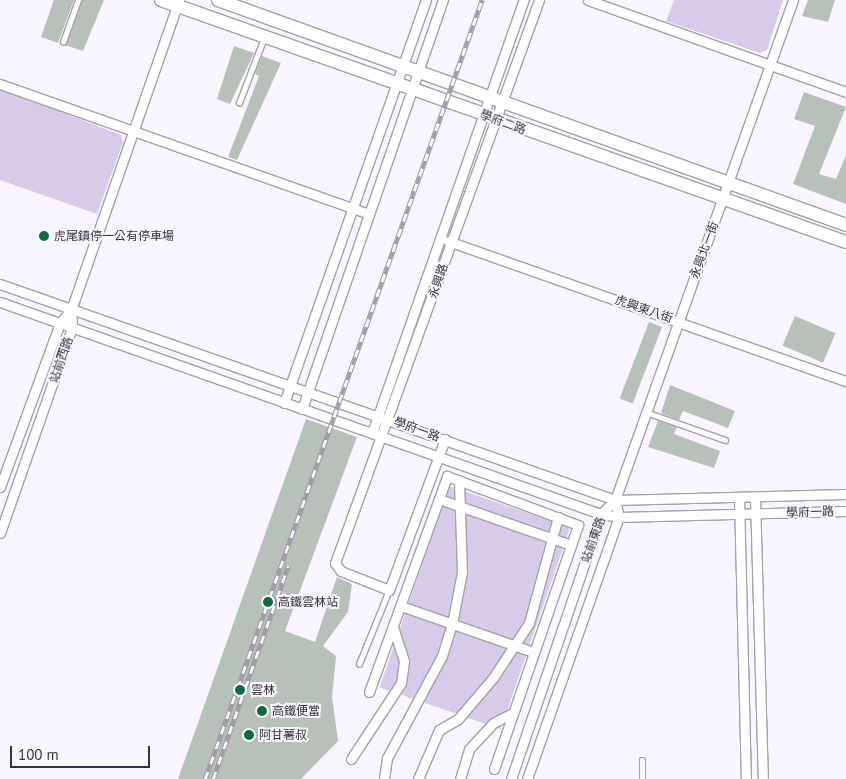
<!DOCTYPE html>
<html>
<head>
<meta charset="utf-8">
<style>
	body { margin:0 }
	#map { position:relative; width:846px; height:779px; overflow:hidden; background:#f9f5ff; font-family:"PT Sans","Noto Sans TC",sans-serif }
	div>[style] { position:absolute }
	.green>* { inset:0; background:#d7cbe9; transform-origin:0 0 }
	.building>* { inset:0; background:#b7c1ba; transform-origin:0 0 }
	.roads { filter:drop-shadow(1px 0 #a3a0a9) drop-shadow(-1px 0 #a3a0a9) drop-shadow(0 1px #a3a0a9) drop-shadow(0 -1px #a3a0a9) }
	.lane>* { height:4.5px; margin:-2.25px; padding:0 2.25px; transform-origin:2.25px; border-radius:2.25px; background:#fff }
	.street>* { height:9px; margin:-4.5px; padding:0 4.5px; transform-origin:4.5px; border-radius:4.5px; background:#fff }
	.secondary>* { height:12px; margin:-6px; padding:0 6px; transform-origin:6px; border-radius:6px; background:#fff }
	.rail>* { height:4.5px; margin-top:-2.25px; transform-origin:0; background:repeating-linear-gradient(90deg,#f9f5ff 0 8px,#9f9ca3 0 16px); box-sizing:border-box; border-block:1px solid #9f9ca3 }
	.dots>* { width:14px; height:14px; translate:-50% -50%; box-sizing:border-box; border:2px solid #f9f5ff; border-radius:50% }
	span { translate:-50% -50%; white-space:nowrap; text-align:center; line-height:1.15; -webkit-text-stroke:4px #f9f5ff; paint-order:stroke }
	.street-label { font-size:12px; color:#353337 }
	.poi-label { font-size:12px; color:#353337 }
	.left { translate:0 -50%; text-align:left }
	.scale { position:absolute; left:10px; top:746px; width:140px; height:22px; box-sizing:border-box; border:2px solid #353337; border-top:0; padding-left:6px; font-size:15px; line-height:18px; white-space:nowrap; color:#353337; -webkit-text-stroke:4px #f9f5ff; paint-order:stroke }
</style>
</head>
<body>
<div id="map">
	<div class="green">
		<i style="clip-path:polygon(674px 0,783px 0,767px 50px,760px 53px,666px 21px)"></i>
		<i style="clip-path:polygon(0 89px,121px 135px,123px 142px,97px 214px,0 180px)"></i>
		<i style="left:449px;top:486px;width:128px;height:213px;rotate:19deg"></i>
	</div>
	<div class="building">
		<i style="clip-path:polygon(54px 0,74px 0,58px 43px,41px 37px)"></i>
		<i style="clip-path:polygon(82px 0,104px 0,83px 51px,65px 45px)"></i>
		<i style="clip-path:polygon(808px 0,835px 0,828px 22px,802px 16px)"></i>
		<i style="clip-path:polygon(234px 46px,254px 53px,230px 104px,217px 99px)"></i>
		<i style="clip-path:polygon(262px 56px,281px 63px,237px 160px,228px 157px,259px 76px,255px 74px)"></i>
		<i style="clip-path:polygon(804px 92px,846px 107px,819px 174px,836px 179px,846px 155px,846px 204px,793px 184px,815px 126px,794px 119px)"></i>
		<i style="left:795px;top:316px;width:44px;height:32px;rotate:23deg"></i>
		<i style="left:649px;top:322px;width:14px;height:82px;rotate:21deg"></i>
		<i style="clip-path:polygon(670px 385px,735px 411px,728px 428px,683px 411px,679px 420px,661px 413px)"></i>
		<i style="clip-path:polygon(306px 419px,357px 437px,285px 631px,315px 642px,337px 577px,352px 584px,348px 612px,323px 646px,336px 656px,332px 697px,338px 741px,301px 779px,178px 779px)"></i>
		<i style="clip-path:polygon(658px 421px,677px 427px,674px 434px,720px 451px,714px 468px,648px 447px)"></i>
	</div>
	<div class="roads">
		<div class="lane">
			<i style="left:63px;top:42px;width:45px;rotate:-70.3deg"></i>
			<i style="left:239px;top:103px;width:70px;rotate:-69deg"></i>
			<i style="left:646px;top:412px;width:84px;rotate:19.5deg"></i>
			<i style="left:359px;top:664px;width:80px;rotate:-67.9deg"></i>
			<i style="left:642px;top:760px;width:19px;rotate:90deg"></i>
		</div>
		<div class="street">
			<i style="left:588px;top:0;width:274px;rotate:19.6deg"></i>
			<i style="left:0;top:84px;width:391px;rotate:19.4deg"></i>
			<i style="left:448px;top:241px;width:422px;rotate:19.4deg"></i>
			<i style="left:0;top:284px;width:652px;rotate:19.35deg"></i>
			<i style="left:615px;top:500px;width:231px;rotate:-1.5deg"></i>
			<i style="left:0;top:302px;width:637px;rotate:19.43deg"></i>
			<i style="left:601px;top:514px;width:18px;rotate:9deg"></i>
			<i style="left:619px;top:517px;width:227px;rotate:-1.5deg"></i>
			<i style="left:284px;top:403px;width:427px;rotate:-70.6deg"></i>
			<i style="left:302px;top:409px;width:433px;rotate:-71deg"></i>
			<i style="left:372px;top:433px;width:459px;rotate:-70.7deg"></i>
			<i style="left:445px;top:439px;width:161px;rotate:110.3deg"></i>
			<i style="left:389px;top:590px;width:52px;rotate:-158.4deg"></i>
			<i style="left:341px;top:571px;width:10px;rotate:-127deg"></i>
			<i style="left:335px;top:563px;width:599px;rotate:-70.08deg"></i>
			<i style="left:0;top:487px;width:175px;rotate:-69.9deg"></i>
			<i style="left:60px;top:323px;width:17px;rotate:-50deg"></i>
			<i style="left:71px;top:310px;width:328px;rotate:-70.8deg"></i>
			<i style="left:739px;top:497px;width:282px;rotate:88.6deg"></i>
			<i style="left:755px;top:497px;width:282px;rotate:88.4deg"></i>
			<i style="left:439px;top:499px;width:140px;rotate:19.2deg"></i>
			<i style="left:0;top:533px;width:218px;rotate:-70.7deg"></i>
			<i style="left:72px;top:327px;width:17px;rotate:-93deg"></i>
			<i style="left:401px;top:606px;width:140px;rotate:19.2deg"></i>
			<i style="left:369px;top:692px;width:230px;rotate:-70.1deg"></i>
			<i style="left:447px;top:476px;width:140px;rotate:20.5deg"></i>
			<i style="left:578px;top:525px;width:258px;rotate:109deg"></i>
			<i style="left:351px;top:759px;width:91px;rotate:-56.7deg"></i>
			<i style="left:401px;top:683px;width:22px;rotate:-82deg"></i>
			<i style="left:404px;top:661px;width:36px;rotate:-108deg"></i>
			<i style="left:384px;top:779px;width:21px;rotate:-82deg"></i>
			<i style="left:387px;top:758px;width:116px;rotate:-61.7deg"></i>
			<i style="left:442px;top:656px;width:34px;rotate:-73deg"></i>
			<i style="left:452px;top:624px;width:53px;rotate:-79.1deg"></i>
			<i style="left:462px;top:572px;width:92px;rotate:-91.9deg"></i>
			<i style="left:418px;top:779px;width:53px;rotate:-66.8deg"></i>
			<i style="left:439px;top:730px;width:22px;rotate:-30deg"></i>
			<i style="left:458px;top:719px;width:54px;rotate:-49.5deg"></i>
			<i style="left:493px;top:678px;width:66px;rotate:-56.8deg"></i>
			<i style="left:529px;top:623px;width:110px;rotate:-74.7deg"></i>
			<i style="left:460px;top:779px;width:31px;rotate:-73deg"></i>
			<i style="left:469px;top:749px;width:35px;rotate:-47deg"></i>
			<i style="left:493px;top:723px;width:22px;rotate:-27deg"></i>
			<i style="left:511px;top:779px;width:280px;rotate:-71.2deg"></i>
			<i style="left:601px;top:514px;width:20px;rotate:-45deg"></i>
			<i style="left:615px;top:500px;width:531px;rotate:-70.4deg"></i>
			<i style="left:527px;top:779px;width:278px;rotate:-70.7deg"></i>
			<i style="left:619px;top:517px;width:17px;rotate:-103deg"></i>
		</div>
		<div class="secondary">
			<i style="left:161px;top:0;width:726px;rotate:19.46deg"></i>
			<i style="left:218px;top:0;width:667px;rotate:19.71deg"></i>
		</div>
	</div>
	<div class="rail">
		<i style="left:205px;top:779px;width:827px;rotate:-70.43deg"></i>
		<i style="left:213px;top:779px;width:226px;rotate:-70.6deg"></i>
	</div>
	<div class="dots">
		<i style="left:44px;top:236px;background:#116a3d"></i>
		<i style="left:268px;top:602px;background:#116a3d"></i>
		<i style="left:240px;top:690px;background:#116a3d"></i>
		<i style="left:262px;top:711px;background:#116a3d"></i>
		<i style="left:249px;top:735px;background:#116a3d"></i>
	</div>
	<div class="street-label">
		<span style="left:503px;top:122px;rotate:20deg">學府二路</span>
		<span style="left:704px;top:250px;rotate:-70deg">永興北一街</span>
		<span style="left:438px;top:281px;rotate:-71deg">永興路</span>
		<span style="left:644px;top:309px;rotate:19deg">虎興東八街</span>
		<span style="left:61px;top:360px;rotate:-71deg">站前西路</span>
		<span style="left:417px;top:429px;rotate:20deg">學府一路</span>
		<span style="left:810px;top:512px;rotate:-2deg">學府一路</span>
		<span style="left:593px;top:540px;rotate:-70deg">站前東路</span>
	</div>
	<div class="poi-label">
		<span class="left" style="left:54px;top:236px">虎尾鎮停一公有停車場</span>
		<span class="left" style="left:278px;top:602px">高鐵雲林站</span>
		<span class="left" style="left:251px;top:690px">雲林</span>
		<span class="left" style="left:272px;top:711px">高鐵便當</span>
		<span class="left" style="left:259px;top:735px">阿甘薯叔</span>
	</div>
	<div class="scale">100 m</div>
</div>
</body>
</html>
